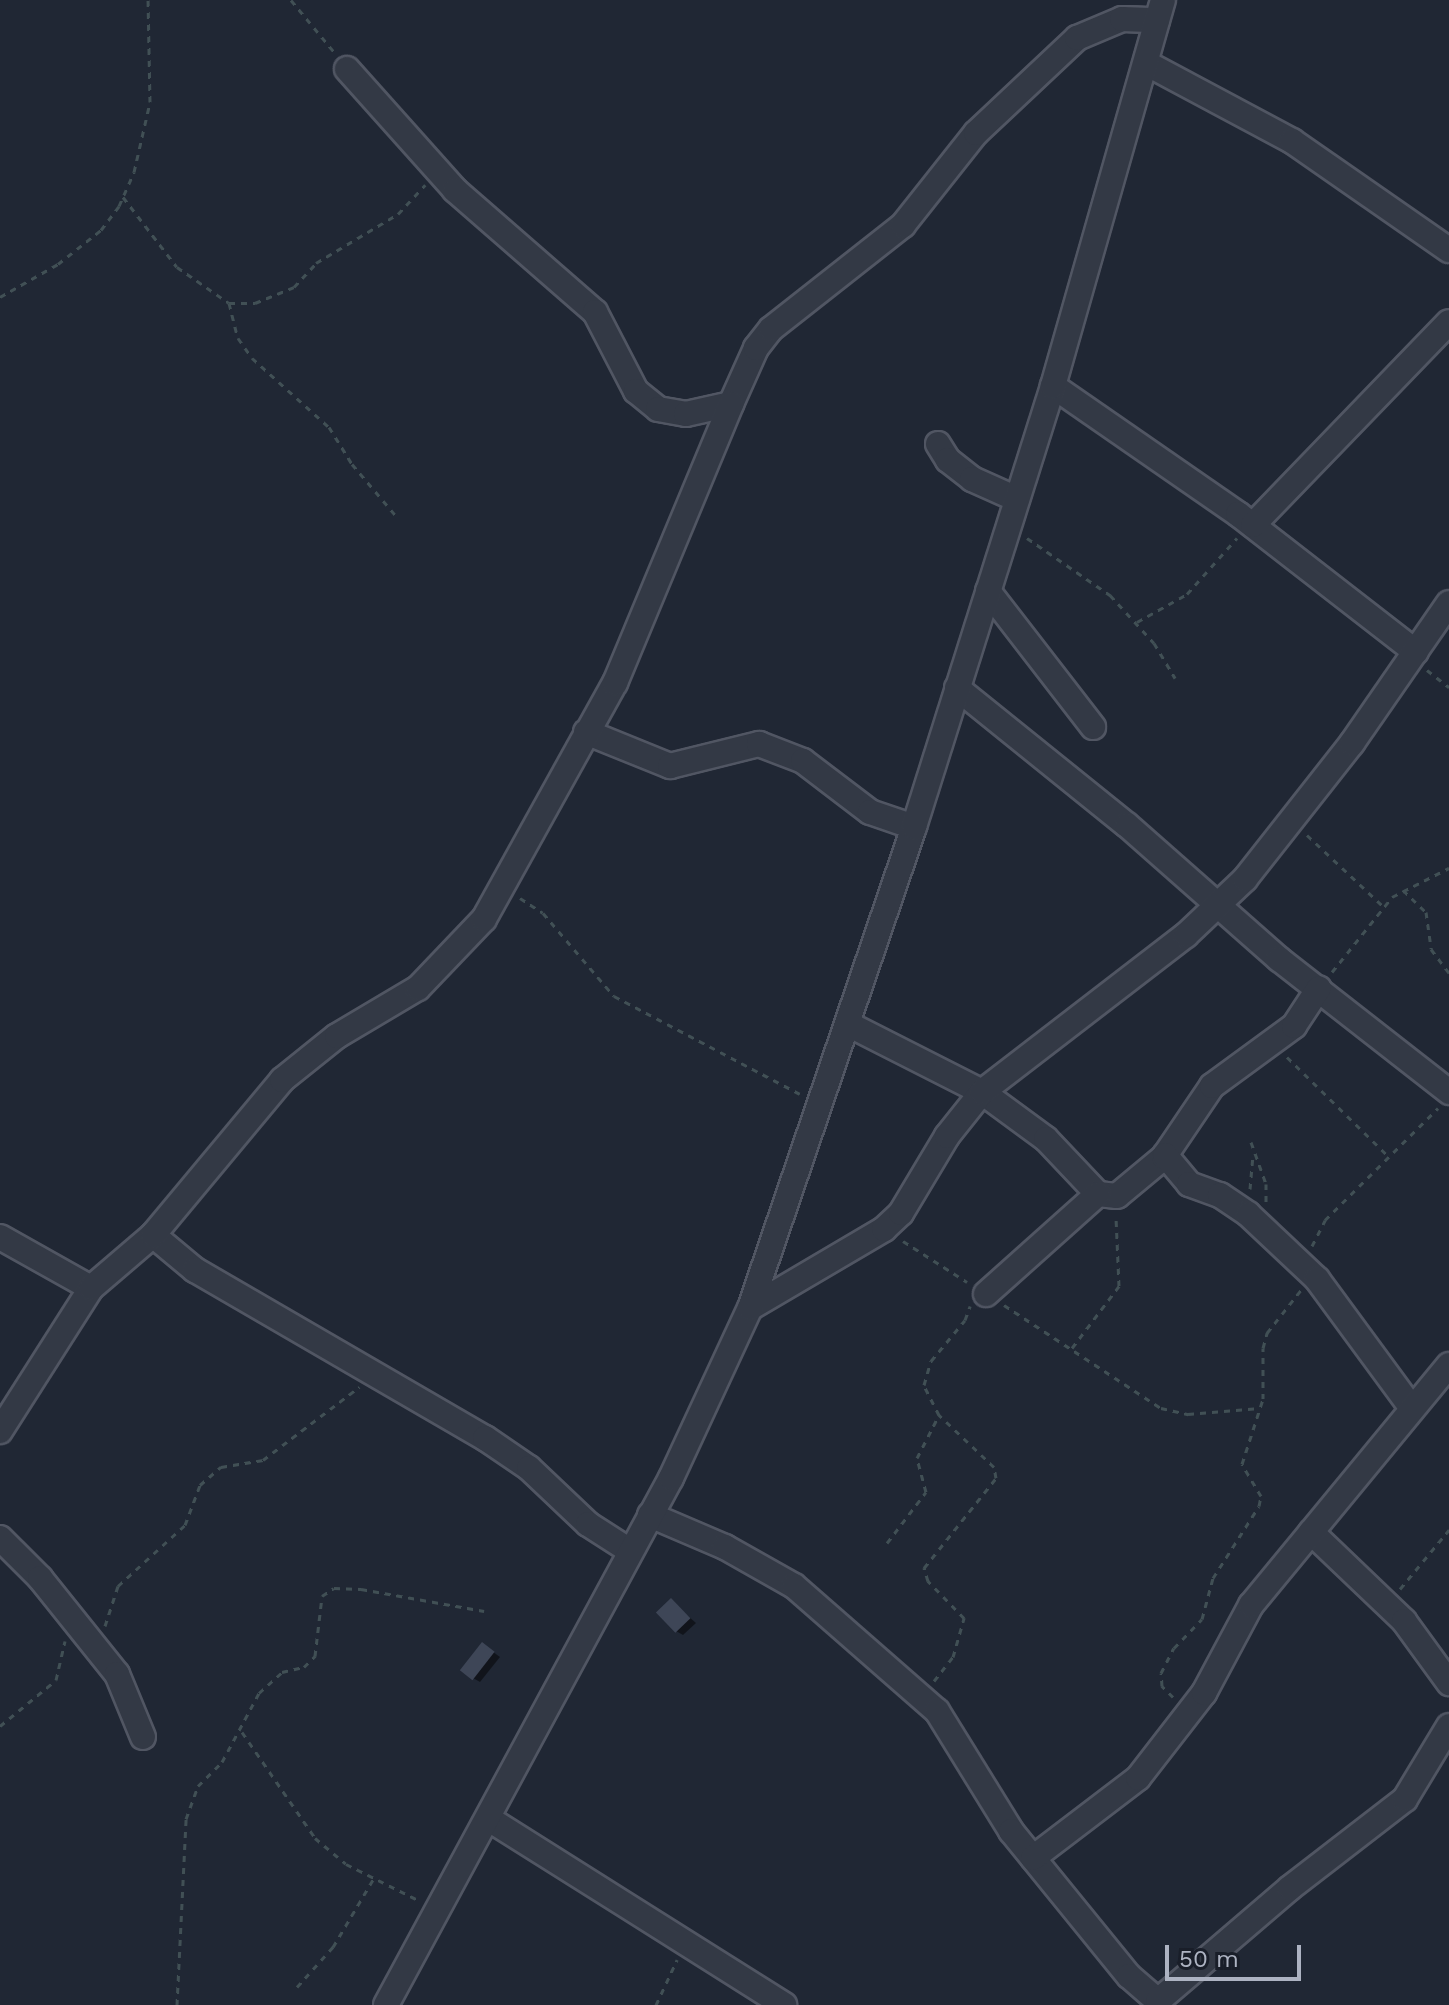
<!DOCTYPE html>
<html>
<head>
<meta charset="utf-8">
<style>
	body { margin:0 }
	#map { position:relative; width:1449px; height:2005px; overflow:hidden; background:#202734; font-family:"Work Sans",sans-serif }
	div>[style] { position:absolute }
	.shadow>* { inset:0; background:#0007 }
	.building>* { inset:0; background:#3e4657; transform-origin:0 0 }
	.path>* { height:3px; margin-top:-1.5px; transform-origin:0; background:repeating-linear-gradient(90deg,#415055 0 6px,transparent 0 12px) }
	.roads { filter:drop-shadow(2px 0 #515663) drop-shadow(-2px 0 #515663) drop-shadow(0 2px #515663) drop-shadow(0 -2px #515663) }
	.minor>* { height:24px; margin:-12px; padding:0 12px; transform-origin:12px; border-radius:12px; background:#333945 }
	span { translate:-50% -50%; white-space:nowrap; text-align:center; line-height:1.15; -webkit-text-stroke:6px #191e29; paint-order:stroke }
	.scale { position:absolute; left:1165px; top:1945px; width:136px; height:36px; box-sizing:border-box; border:4px solid #adb3c2; border-top:0; padding-left:10px; font-size:24px; line-height:28px; white-space:nowrap; color:#adb3c2; -webkit-text-stroke:6px #191e29; paint-order:stroke }
</style>
</head>
<body>
<div id="map">
	<div class="shadow">
		<i style="clip-path:polygon(671px 1601px,696px 1623px,683px 1635px,676px 1631px)"></i>
		<i style="clip-path:polygon(489px 1649px,500px 1657px,480px 1682px,473px 1678px)"></i>
	</div>
	<div class="building">
		<i style="left:671px;top:1598px;width:28px;height:21px;rotate:46deg"></i>
		<i style="left:482px;top:1642px;width:16px;height:36px;rotate:38deg"></i>
	</div>
	<div class="path">
		<i style="left:291px;top:0;width:69px;rotate:50.3deg"></i>
		<i style="left:123px;top:197px;width:88px;rotate:52.4deg"></i>
		<i style="left:177px;top:267px;width:63px;rotate:34.7deg"></i>
		<i style="left:229px;top:303px;width:26px"></i>
		<i style="left:255px;top:303px;width:42px;rotate:-22.3deg"></i>
		<i style="left:294px;top:287px;width:33px;rotate:-47deg"></i>
		<i style="left:316px;top:263px;width:96px;rotate:-30.9deg"></i>
		<i style="left:398px;top:214px;width:40px;rotate:-47deg"></i>
		<i style="left:0;top:297px;width:67px;rotate:-29.6deg"></i>
		<i style="left:58px;top:264px;width:55px;rotate:-38.3deg"></i>
		<i style="left:101px;top:230px;width:30px;rotate:-53deg"></i>
		<i style="left:119px;top:206px;width:37px;rotate:-66deg"></i>
		<i style="left:134px;top:172px;width:72px;rotate:-77.1deg"></i>
		<i style="left:150px;top:102px;width:102px;rotate:-91.1deg"></i>
		<i style="left:229px;top:303px;width:36px;rotate:76deg"></i>
		<i style="left:238px;top:338px;width:24px;rotate:55deg"></i>
		<i style="left:252px;top:358px;width:103px;rotate:41.9deg"></i>
		<i style="left:329px;top:427px;width:44px;rotate:58.1deg"></i>
		<i style="left:352px;top:464px;width:70px;rotate:49.7deg"></i>
		<i style="left:1027px;top:538px;width:101px;rotate:34.5deg"></i>
		<i style="left:1110px;top:595px;width:65px;rotate:47.5deg"></i>
		<i style="left:1154px;top:643px;width:41px;rotate:59deg"></i>
		<i style="left:1137px;top:622px;width:57px;rotate:-29.2deg"></i>
		<i style="left:1187px;top:594px;width:75px;rotate:-48.2deg"></i>
		<i style="left:1427px;top:670px;width:28px;rotate:38deg"></i>
		<i style="left:1307px;top:835px;width:104px;rotate:43.1deg"></i>
		<i style="left:1403px;top:890px;width:32px;rotate:44deg"></i>
		<i style="left:1426px;top:912px;width:37px;rotate:82deg"></i>
		<i style="left:1431px;top:949px;width:30px;rotate:53deg"></i>
		<i style="left:520px;top:898px;width:27px;rotate:33deg"></i>
		<i style="left:543px;top:913px;width:109px;rotate:49.5deg"></i>
		<i style="left:614px;top:996px;width:210px;rotate:27.8deg"></i>
		<i style="left:1332px;top:972px;width:96px;rotate:-51.3deg"></i>
		<i style="left:1392px;top:897px;width:64px;rotate:-27deg"></i>
		<i style="left:1287px;top:1057px;width:144px;rotate:44.4deg"></i>
		<i style="left:1251px;top:1142px;width:45px;rotate:70.3deg"></i>
		<i style="left:1266px;top:1184px;width:19px;rotate:90deg"></i>
		<i style="left:1250px;top:1189px;width:32px;rotate:-85deg"></i>
		<i style="left:903px;top:1241px;width:76px;rotate:32.6deg"></i>
		<i style="left:1312px;top:1246px;width:29px;rotate:-63deg"></i>
		<i style="left:1325px;top:1220px;width:159px;rotate:-44.7deg"></i>
		<i style="left:1004px;top:1305px;width:188px;rotate:33.3deg"></i>
		<i style="left:1161px;top:1408px;width:28px;rotate:13deg"></i>
		<i style="left:1188px;top:1414px;width:72px;rotate:-4.8deg"></i>
		<i style="left:1072px;top:1348px;width:78px;rotate:-52.8deg"></i>
		<i style="left:1119px;top:1286px;width:69px;rotate:-92.5deg"></i>
		<i style="left:887px;top:1543px;width:64px;rotate:-52.6deg"></i>
		<i style="left:926px;top:1492px;width:35px;rotate:-105deg"></i>
		<i style="left:917px;top:1458px;width:48px;rotate:-62.9deg"></i>
		<i style="left:1400px;top:1589px;width:77px;rotate:-50.3deg"></i>
		<i style="left:105px;top:1626px;width:42px;rotate:-72deg"></i>
		<i style="left:118px;top:1586px;width:91px;rotate:-42.3deg"></i>
		<i style="left:185px;top:1525px;width:43px;rotate:-69.4deg"></i>
		<i style="left:200px;top:1485px;width:28px;rotate:-41deg"></i>
		<i style="left:221px;top:1467px;width:43px;rotate:-9.5deg"></i>
		<i style="left:263px;top:1460px;width:121px;rotate:-37.2deg"></i>
		<i style="left:934px;top:1681px;width:31px;rotate:-52deg"></i>
		<i style="left:953px;top:1657px;width:41px;rotate:-74.2deg"></i>
		<i style="left:964px;top:1618px;width:52px;rotate:-134.2deg"></i>
		<i style="left:928px;top:1581px;width:14px;rotate:-107deg"></i>
		<i style="left:924px;top:1568px;width:115px;rotate:-51.3deg"></i>
		<i style="left:996px;top:1478px;width:11px;rotate:-100deg"></i>
		<i style="left:994px;top:1467px;width:76px;rotate:-136.6deg"></i>
		<i style="left:939px;top:1415px;width:34px;rotate:-117deg"></i>
		<i style="left:924px;top:1385px;width:25px;rotate:-74deg"></i>
		<i style="left:931px;top:1361px;width:53px;rotate:-50.3deg"></i>
		<i style="left:965px;top:1320px;width:15px;rotate:-70deg"></i>
		<i style="left:1173px;top:1697px;width:16px;rotate:-135deg"></i>
		<i style="left:1162px;top:1686px;width:13px;rotate:-94deg"></i>
		<i style="left:1161px;top:1673px;width:28px;rotate:-63deg"></i>
		<i style="left:1174px;top:1648px;width:40px;rotate:-46deg"></i>
		<i style="left:1202px;top:1619px;width:42px;rotate:-75deg"></i>
		<i style="left:1213px;top:1578px;width:85px;rotate:-57.4deg"></i>
		<i style="left:1259px;top:1506px;width:10px;rotate:-79deg"></i>
		<i style="left:1261px;top:1496px;width:37px;rotate:-121deg"></i>
		<i style="left:1242px;top:1464px;width:68px;rotate:-72.1deg"></i>
		<i style="left:1263px;top:1399px;width:51px;rotate:-90deg"></i>
		<i style="left:1263px;top:1348px;width:16px;rotate:-75deg"></i>
		<i style="left:1267px;top:1333px;width:55px;rotate:-51.7deg"></i>
		<i style="left:0;top:1726px;width:72px;rotate:-39.4deg"></i>
		<i style="left:56px;top:1680px;width:40px;rotate:-77deg"></i>
		<i style="left:242px;top:1732px;width:129px;rotate:55.4deg"></i>
		<i style="left:315px;top:1838px;width:40px;rotate:40deg"></i>
		<i style="left:346px;top:1864px;width:83px;rotate:26.6deg"></i>
		<i style="left:297px;top:1987px;width:54px;rotate:-48deg"></i>
		<i style="left:333px;top:1947px;width:80px;rotate:-59.3deg"></i>
		<i style="left:177px;top:2005px;width:186px;rotate:-87.2deg"></i>
		<i style="left:186px;top:1819px;width:35px;rotate:-70deg"></i>
		<i style="left:198px;top:1786px;width:34px;rotate:-45deg"></i>
		<i style="left:222px;top:1762px;width:78px;rotate:-61.8deg"></i>
		<i style="left:259px;top:1693px;width:31px;rotate:-42deg"></i>
		<i style="left:282px;top:1672px;width:23px;rotate:-13deg"></i>
		<i style="left:304px;top:1667px;width:16px;rotate:-45deg"></i>
		<i style="left:315px;top:1656px;width:60px;rotate:-83.3deg"></i>
		<i style="left:322px;top:1596px;width:14px;rotate:-34deg"></i>
		<i style="left:334px;top:1588px;width:27px;rotate:2deg"></i>
		<i style="left:361px;top:1589px;width:125px;rotate:10.1deg"></i>
		<i style="left:656px;top:2005px;width:50px;rotate:-65deg"></i>
	</div>
	<div class="roads">
		<div class="minor">
			<i style="left:1146px;top:63px;width:166px;rotate:28.1deg"></i>
			<i style="left:1292px;top:141px;width:191px;rotate:34.8deg"></i>
			<i style="left:347px;top:69px;width:162px;rotate:48.2deg"></i>
			<i style="left:455px;top:190px;width:186px;rotate:41.1deg"></i>
			<i style="left:595px;top:312px;width:89px;rotate:62.6deg"></i>
			<i style="left:636px;top:391px;width:28px;rotate:39deg"></i>
			<i style="left:658px;top:409px;width:28px;rotate:10deg"></i>
			<i style="left:686px;top:414px;width:46px;rotate:-12.5deg"></i>
			<i style="left:731px;top:404px;width:61px;rotate:-65.9deg"></i>
			<i style="left:756px;top:348px;width:24px;rotate:-52deg"></i>
			<i style="left:771px;top:329px;width:168px;rotate:-38.2deg"></i>
			<i style="left:903px;top:225px;width:117px;rotate:-51.6deg"></i>
			<i style="left:976px;top:133px;width:139px;rotate:-43.2deg"></i>
			<i style="left:1077px;top:38px;width:49px;rotate:-22.9deg"></i>
			<i style="left:1122px;top:19px;width:35px;rotate:2deg"></i>
			<i style="left:1053px;top:386px;width:225px;rotate:34.7deg"></i>
			<i style="left:1238px;top:514px;width:225px;rotate:37.8deg"></i>
			<i style="left:938px;top:444px;width:19px;rotate:58deg"></i>
			<i style="left:948px;top:460px;width:31px;rotate:38deg"></i>
			<i style="left:972px;top:479px;width:49px;rotate:24deg"></i>
			<i style="left:1253px;top:525px;width:282px;rotate:-46deg"></i>
			<i style="left:988px;top:591px;width:172px;rotate:52.3deg"></i>
			<i style="left:957px;top:688px;width:218px;rotate:38.9deg"></i>
			<i style="left:1127px;top:825px;width:203px;rotate:41.4deg"></i>
			<i style="left:1279px;top:959px;width:216px;rotate:38deg"></i>
			<i style="left:586px;top:732px;width:91px;rotate:22deg"></i>
			<i style="left:670px;top:766px;width:92px;rotate:-13.9deg"></i>
			<i style="left:759px;top:744px;width:47px;rotate:21.1deg"></i>
			<i style="left:803px;top:761px;width:84px;rotate:37.3deg"></i>
			<i style="left:870px;top:812px;width:46px;rotate:18.8deg"></i>
			<i style="left:850px;top:1025px;width:148px;rotate:26.9deg"></i>
			<i style="left:982px;top:1092px;width:79px;rotate:36.3deg"></i>
			<i style="left:1046px;top:1139px;width:76px;rotate:46.6deg"></i>
			<i style="left:1098px;top:1194px;width:19px;rotate:6deg"></i>
			<i style="left:1117px;top:1196px;width:61px;rotate:-39.7deg"></i>
			<i style="left:1164px;top:1157px;width:86px;rotate:-55.9deg"></i>
			<i style="left:1212px;top:1086px;width:102px;rotate:-36.2deg"></i>
			<i style="left:1294px;top:1026px;width:45px;rotate:-56.7deg"></i>
			<i style="left:1165px;top:1155px;width:38px;rotate:50deg"></i>
			<i style="left:1189px;top:1184px;width:33px;rotate:20deg"></i>
			<i style="left:1220px;top:1195px;width:34px;rotate:34deg"></i>
			<i style="left:1248px;top:1214px;width:95px;rotate:43.3deg"></i>
			<i style="left:1317px;top:1279px;width:159px;rotate:53.7deg"></i>
			<i style="left:153px;top:1235px;width:55px;rotate:39.8deg"></i>
			<i style="left:195px;top:1270px;width:335px;rotate:30.1deg"></i>
			<i style="left:485px;top:1438px;width:53px;rotate:34.3deg"></i>
			<i style="left:529px;top:1468px;width:81px;rotate:43.5deg"></i>
			<i style="left:588px;top:1524px;width:50px;rotate:32.7deg"></i>
			<i style="left:0;top:1237px;width:104px;rotate:29.3deg"></i>
			<i style="left:986px;top:1294px;width:150px;rotate:-41.8deg"></i>
			<i style="left:750px;top:1308px;width:156px;rotate:-30.5deg"></i>
			<i style="left:884px;top:1229px;width:23px;rotate:-43deg"></i>
			<i style="left:901px;top:1213px;width:90px;rotate:-59.1deg"></i>
			<i style="left:947px;top:1136px;width:56px;rotate:-51.5deg"></i>
			<i style="left:982px;top:1092px;width:257px;rotate:-37.6deg"></i>
			<i style="left:1186px;top:935px;width:81px;rotate:-43.5deg"></i>
			<i style="left:1245px;top:879px;width:173px;rotate:-51.8deg"></i>
			<i style="left:1352px;top:743px;width:170px;rotate:-55.3deg"></i>
			<i style="left:0;top:1431px;width:169px;rotate:-57.5deg"></i>
			<i style="left:91px;top:1288px;width:82px;rotate:-40.5deg"></i>
			<i style="left:153px;top:1235px;width:202px;rotate:-50.2deg"></i>
			<i style="left:282px;top:1080px;width:70px;rotate:-38.7deg"></i>
			<i style="left:337px;top:1036px;width:94px;rotate:-30.7deg"></i>
			<i style="left:418px;top:988px;width:95px;rotate:-46.3deg"></i>
			<i style="left:484px;top:919px;width:270px;rotate:-61deg"></i>
			<i style="left:615px;top:683px;width:302px;rotate:-67.4deg"></i>
			<i style="left:650px;top:1515px;width:82px;rotate:23.1deg"></i>
			<i style="left:725px;top:1547px;width:79px;rotate:29.5deg"></i>
			<i style="left:794px;top:1586px;width:190px;rotate:41.2deg"></i>
			<i style="left:937px;top:1711px;width:141px;rotate:58.3deg"></i>
			<i style="left:1011px;top:1831px;width:187px;rotate:50.9deg"></i>
			<i style="left:1129px;top:1976px;width:38px;rotate:41deg"></i>
			<i style="left:1158px;top:2001px;width:174px;rotate:-40.6deg"></i>
			<i style="left:1290px;top:1888px;width:145px;rotate:-37.7deg"></i>
			<i style="left:1405px;top:1799px;width:85px;rotate:-58.9deg"></i>
			<i style="left:1311px;top:1532px;width:129px;rotate:43.7deg"></i>
			<i style="left:1404px;top:1621px;width:77px;rotate:54deg"></i>
			<i style="left:0;top:1538px;width:57px;rotate:45deg"></i>
			<i style="left:40px;top:1578px;width:123px;rotate:51.3deg"></i>
			<i style="left:117px;top:1674px;width:68px;rotate:67.6deg"></i>
			<i style="left:489px;top:1819px;width:349px;rotate:32.2deg"></i>
			<i style="left:1033px;top:1858px;width:132px;rotate:-37.3deg"></i>
			<i style="left:1138px;top:1778px;width:108px;rotate:-52.2deg"></i>
			<i style="left:1204px;top:1693px;width:100px;rotate:-61.9deg"></i>
			<i style="left:1251px;top:1605px;width:311px;rotate:-50.5deg"></i>
			<i style="left:386px;top:2005px;width:599px;rotate:-61.6deg"></i>
			<i style="left:671px;top:1478px;width:187px;rotate:-65.1deg"></i>
			<i style="left:750px;top:1308px;width:508px;rotate:-71.17deg"></i>
			<i style="left:914px;top:827px;width:462px;rotate:-72.5deg"></i>
			<i style="left:1053px;top:386px;width:401px;rotate:-74.1deg"></i>
		</div>
	</div>
	<div class="scale">50 m</div>
</div>
</body>
</html>
